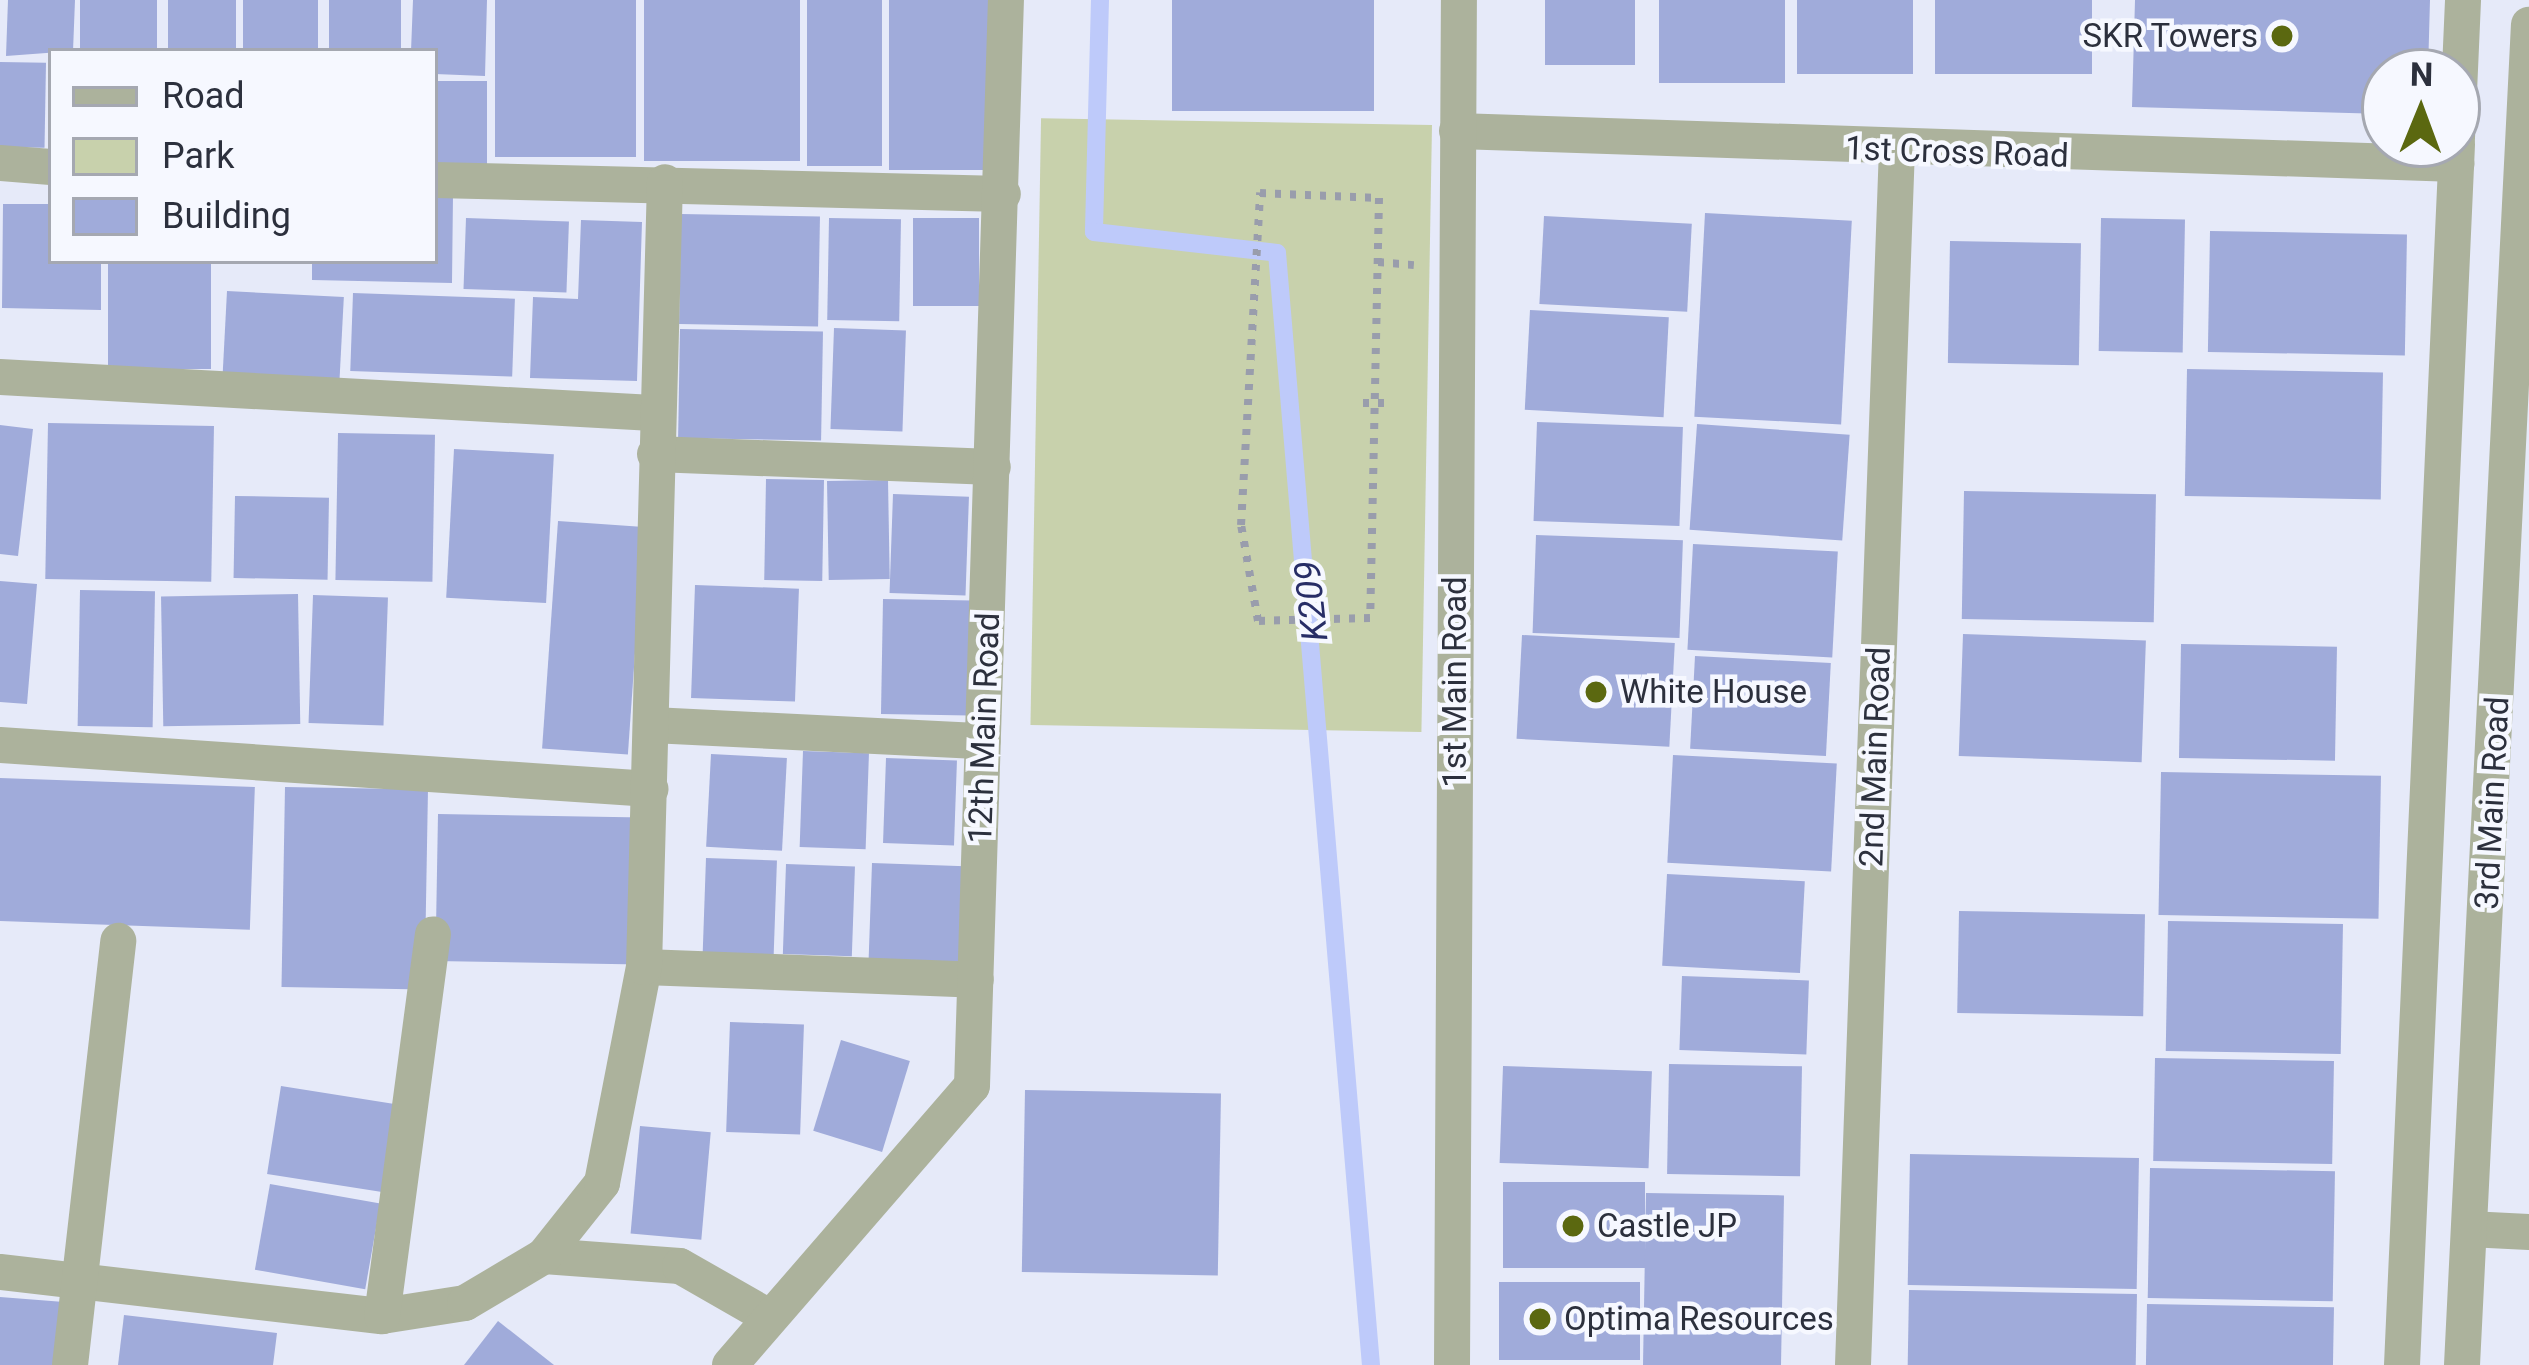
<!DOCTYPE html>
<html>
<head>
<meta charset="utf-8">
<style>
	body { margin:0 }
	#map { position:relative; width:2529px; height:1365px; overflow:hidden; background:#e6eaf9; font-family:Roboto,sans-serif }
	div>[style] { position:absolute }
	.green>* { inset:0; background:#c8d1ac; transform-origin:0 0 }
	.stream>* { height:18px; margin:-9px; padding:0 9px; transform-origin:9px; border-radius:9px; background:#becafa }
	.building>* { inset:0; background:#a0abda; transform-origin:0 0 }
	.path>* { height:8px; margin-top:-4px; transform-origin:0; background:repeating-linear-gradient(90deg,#999dac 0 6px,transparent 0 15px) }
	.minor>* { height:36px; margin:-18px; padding:0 18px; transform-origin:18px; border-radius:18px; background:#acb29c }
	.tertiary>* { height:36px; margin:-18px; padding:0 18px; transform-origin:18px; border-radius:18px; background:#acb29c }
	.dots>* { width:33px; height:33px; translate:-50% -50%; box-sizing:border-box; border:6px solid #f6f8ff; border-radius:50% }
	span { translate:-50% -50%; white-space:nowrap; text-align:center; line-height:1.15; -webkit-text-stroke:9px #f6f8ff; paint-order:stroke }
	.poi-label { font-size:33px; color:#2c303d }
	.right { translate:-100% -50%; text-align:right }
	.left { translate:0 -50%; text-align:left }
	.street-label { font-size:33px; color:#2c303d }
	.water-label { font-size:36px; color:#272d66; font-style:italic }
	.legend { position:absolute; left:48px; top:48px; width:390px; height:216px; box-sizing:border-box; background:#f6f8ff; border:3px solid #a5a8b1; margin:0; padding:15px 21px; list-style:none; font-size:36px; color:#2c303d }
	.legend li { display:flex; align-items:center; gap:24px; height:60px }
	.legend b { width:60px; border:3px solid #a5a8b1 }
	.north { position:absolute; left:2361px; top:48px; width:120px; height:120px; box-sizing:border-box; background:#f6f8ff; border:3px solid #a5a8b1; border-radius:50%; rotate:1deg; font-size:33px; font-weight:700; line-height:48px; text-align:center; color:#2c303d }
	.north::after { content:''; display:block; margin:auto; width:42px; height:54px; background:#5b6810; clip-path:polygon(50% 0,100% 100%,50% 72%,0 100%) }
</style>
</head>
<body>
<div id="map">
	<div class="green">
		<i style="left:1432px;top:125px;width:607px;height:391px;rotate:91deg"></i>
	</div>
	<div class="stream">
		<i style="left:1100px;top:0;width:232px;rotate:91.5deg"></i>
		<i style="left:1094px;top:232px;width:184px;rotate:6.5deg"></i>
		<i style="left:1277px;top:253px;width:1116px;rotate:85.17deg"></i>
	</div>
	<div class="building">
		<i style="clip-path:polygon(8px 0,75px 0,73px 51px,6px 56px)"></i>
		<i style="left:80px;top:0;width:77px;height:51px"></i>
		<i style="left:168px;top:0;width:68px;height:51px"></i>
		<i style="left:243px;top:0;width:75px;height:51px"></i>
		<i style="left:329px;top:0;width:72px;height:51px"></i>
		<i style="clip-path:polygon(413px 0,487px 0,485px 76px,435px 74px,435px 51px,411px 51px)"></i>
		<i style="left:495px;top:0;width:141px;height:157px"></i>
		<i style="left:644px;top:0;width:156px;height:161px"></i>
		<i style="left:807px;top:0;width:75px;height:166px"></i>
		<i style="left:889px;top:0;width:115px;height:170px"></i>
		<i style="left:1172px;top:0;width:202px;height:111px"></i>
		<i style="left:1545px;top:0;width:90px;height:65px"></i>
		<i style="left:1659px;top:0;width:126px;height:83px"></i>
		<i style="left:1797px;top:0;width:116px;height:74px"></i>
		<i style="left:1935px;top:0;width:157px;height:74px"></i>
		<i style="clip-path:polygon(2135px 0,2430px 0,2428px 72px,2385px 72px,2385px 114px,2132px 107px)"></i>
		<i style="left:0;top:62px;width:46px;height:85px;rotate:1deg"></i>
		<i style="left:435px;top:81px;width:52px;height:86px"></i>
		<i style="clip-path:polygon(435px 195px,453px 195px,452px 283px,312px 280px,312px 261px,435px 261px)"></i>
		<i style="clip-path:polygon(3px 204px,51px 204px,51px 261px,101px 261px,101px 310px,2px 308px)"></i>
		<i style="left:1705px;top:213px;width:147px;height:204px;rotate:3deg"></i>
		<i style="left:681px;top:214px;width:139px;height:110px;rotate:1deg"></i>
		<i style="left:1544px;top:216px;width:148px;height:88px;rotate:3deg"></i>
		<i style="left:466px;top:218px;width:103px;height:71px;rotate:2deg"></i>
		<i style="left:829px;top:218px;width:72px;height:102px;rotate:1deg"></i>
		<i style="left:979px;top:218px;width:88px;height:66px;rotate:90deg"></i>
		<i style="left:2101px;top:218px;width:84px;height:133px;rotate:1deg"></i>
		<i style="clip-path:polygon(581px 220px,642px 222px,637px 381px,530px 378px,533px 297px,578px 299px)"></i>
		<i style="left:2210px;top:231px;width:197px;height:121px;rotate:1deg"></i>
		<i style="left:1950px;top:241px;width:131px;height:122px;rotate:1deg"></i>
		<i style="left:108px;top:261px;width:103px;height:108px"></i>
		<i style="left:227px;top:291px;width:117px;height:88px;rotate:3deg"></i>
		<i style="left:353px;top:293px;width:162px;height:78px;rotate:2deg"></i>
		<i style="left:1530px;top:310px;width:139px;height:100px;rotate:3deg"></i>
		<i style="left:834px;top:328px;width:72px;height:101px;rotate:2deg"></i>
		<i style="left:680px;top:329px;width:143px;height:109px;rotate:1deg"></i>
		<i style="left:2187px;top:369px;width:196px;height:127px;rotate:1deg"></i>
		<i style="left:1537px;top:422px;width:146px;height:99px;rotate:2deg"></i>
		<i style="left:48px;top:423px;width:166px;height:156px;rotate:1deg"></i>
		<i style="left:1697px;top:424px;width:153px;height:106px;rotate:4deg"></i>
		<i style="clip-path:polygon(0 425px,33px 429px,18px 556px,0 554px)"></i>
		<i style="left:338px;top:433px;width:97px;height:147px;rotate:1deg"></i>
		<i style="left:454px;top:449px;width:100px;height:149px;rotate:3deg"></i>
		<i style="left:766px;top:479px;width:58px;height:101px;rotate:1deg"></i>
		<i style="left:888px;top:480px;width:99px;height:61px;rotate:89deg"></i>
		<i style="left:1964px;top:491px;width:192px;height:128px;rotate:1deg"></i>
		<i style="left:893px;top:494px;width:76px;height:99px;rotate:2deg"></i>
		<i style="left:235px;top:496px;width:94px;height:82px;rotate:1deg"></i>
		<i style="left:558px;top:521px;width:86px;height:228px;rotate:4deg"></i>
		<i style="left:1536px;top:535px;width:147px;height:98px;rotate:2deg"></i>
		<i style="left:1693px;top:544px;width:145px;height:106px;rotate:3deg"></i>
		<i style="clip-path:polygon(0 581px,37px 584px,27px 704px,0 702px)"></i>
		<i style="left:695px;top:585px;width:104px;height:113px;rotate:2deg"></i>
		<i style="left:80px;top:590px;width:75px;height:136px;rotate:1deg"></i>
		<i style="left:298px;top:594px;width:130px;height:137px;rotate:89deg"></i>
		<i style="left:313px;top:595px;width:75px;height:128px;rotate:2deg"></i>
		<i style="left:883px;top:599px;width:89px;height:115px;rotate:1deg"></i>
		<i style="left:1963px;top:634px;width:183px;height:122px;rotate:2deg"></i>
		<i style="left:1522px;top:635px;width:153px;height:104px;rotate:3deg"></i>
		<i style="left:2181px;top:644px;width:156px;height:114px;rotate:1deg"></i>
		<i style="left:1695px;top:656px;width:136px;height:93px;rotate:3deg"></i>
		<i style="left:803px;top:751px;width:66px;height:96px;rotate:2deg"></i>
		<i style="left:711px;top:754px;width:76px;height:93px;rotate:3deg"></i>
		<i style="left:1673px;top:755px;width:164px;height:108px;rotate:3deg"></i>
		<i style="left:886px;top:758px;width:71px;height:85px;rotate:2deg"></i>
		<i style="left:2161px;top:772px;width:220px;height:143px;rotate:1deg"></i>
		<i style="left:0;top:778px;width:255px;height:143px;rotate:2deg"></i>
		<i style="left:285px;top:787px;width:143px;height:200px;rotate:1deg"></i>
		<i style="left:438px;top:814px;width:205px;height:147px;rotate:1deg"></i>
		<i style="left:706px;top:858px;width:71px;height:97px;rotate:2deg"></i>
		<i style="left:872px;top:863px;width:93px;height:99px;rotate:2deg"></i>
		<i style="left:786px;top:864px;width:69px;height:90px;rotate:2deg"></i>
		<i style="left:1667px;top:874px;width:138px;height:92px;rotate:3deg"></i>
		<i style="left:1959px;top:911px;width:186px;height:102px;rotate:1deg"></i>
		<i style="left:2168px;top:921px;width:175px;height:130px;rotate:1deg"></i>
		<i style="left:1682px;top:976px;width:127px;height:74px;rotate:2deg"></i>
		<i style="left:730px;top:1022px;width:74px;height:110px;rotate:2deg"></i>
		<i style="left:841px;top:1040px;width:72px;height:95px;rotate:17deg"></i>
		<i style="left:2155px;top:1058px;width:179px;height:103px;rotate:1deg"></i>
		<i style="left:1669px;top:1064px;width:133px;height:110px;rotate:1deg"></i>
		<i style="left:1503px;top:1066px;width:149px;height:97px;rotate:2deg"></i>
		<i style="left:281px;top:1086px;width:118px;height:89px;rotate:9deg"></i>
		<i style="left:1025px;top:1090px;width:196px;height:182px;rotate:1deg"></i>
		<i style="left:640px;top:1126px;width:71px;height:108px;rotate:5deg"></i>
		<i style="left:1910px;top:1154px;width:229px;height:131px;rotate:1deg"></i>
		<i style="left:2150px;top:1168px;width:185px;height:130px;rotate:1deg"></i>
		<i style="left:1503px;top:1182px;width:142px;height:86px"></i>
		<i style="left:270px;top:1184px;width:112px;height:87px;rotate:10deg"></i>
		<i style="left:1646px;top:1193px;width:138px;height:172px;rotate:1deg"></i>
		<i style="left:1499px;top:1282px;width:141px;height:78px"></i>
		<i style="left:1909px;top:1290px;width:228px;height:75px;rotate:1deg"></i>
		<i style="clip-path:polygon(0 1297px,64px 1302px,58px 1365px,0 1365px)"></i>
		<i style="left:2147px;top:1304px;width:187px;height:61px;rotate:1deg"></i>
		<i style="clip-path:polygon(124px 1315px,277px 1333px,273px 1365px,118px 1365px)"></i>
		<i style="clip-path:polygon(498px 1321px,554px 1365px,464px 1365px)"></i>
	</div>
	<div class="path">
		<i style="left:1260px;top:193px;width:119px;rotate:2.4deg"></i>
		<i style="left:1379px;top:198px;width:420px;rotate:91.2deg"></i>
		<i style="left:1370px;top:618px;width:112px;rotate:178.5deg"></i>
		<i style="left:1258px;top:621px;width:97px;rotate:-100deg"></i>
		<i style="left:1241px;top:525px;width:333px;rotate:-86.7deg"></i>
		<i style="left:1378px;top:262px;width:36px;rotate:5deg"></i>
		<i style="left:1363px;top:403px;width:26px"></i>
	</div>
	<div class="minor">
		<i style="left:1457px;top:131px;width:1000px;rotate:1.89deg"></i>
		<i style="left:0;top:163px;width:51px;rotate:4.5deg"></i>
		<i style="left:435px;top:180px;width:568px;rotate:1.41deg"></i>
		<i style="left:0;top:377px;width:654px;rotate:3.16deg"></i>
		<i style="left:655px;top:454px;width:338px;rotate:2.2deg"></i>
		<i style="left:652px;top:725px;width:331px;rotate:2.8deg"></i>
		<i style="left:0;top:745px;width:652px;rotate:3.87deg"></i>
		<i style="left:644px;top:967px;width:332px;rotate:2.2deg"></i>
		<i style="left:2469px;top:1229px;width:60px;rotate:2.9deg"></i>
		<i style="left:544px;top:1256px;width:136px;rotate:4.2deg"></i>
		<i style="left:680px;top:1266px;width:103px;rotate:29.8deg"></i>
		<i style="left:0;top:1272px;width:385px;rotate:6.6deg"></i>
		<i style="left:382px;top:1316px;width:84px;rotate:-8.9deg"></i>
		<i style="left:465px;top:1303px;width:92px;rotate:-30.7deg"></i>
		<i style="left:544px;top:1256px;width:93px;rotate:-51.5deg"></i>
		<i style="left:602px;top:1183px;width:220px;rotate:-79deg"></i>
		<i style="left:644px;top:967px;width:785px;rotate:-88.47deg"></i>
		<i style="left:382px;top:1316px;width:385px;rotate:-82.4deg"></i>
		<i style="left:70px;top:1365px;width:427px;rotate:-83.5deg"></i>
		<i style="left:730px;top:1365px;width:369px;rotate:-49.1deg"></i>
		<i style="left:972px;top:1086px;width:1087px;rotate:-88.21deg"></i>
		<i style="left:1452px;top:1365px;width:1365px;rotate:-89.71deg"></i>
		<i style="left:1853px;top:1365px;width:1216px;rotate:-87.93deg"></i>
	</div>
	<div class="tertiary">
		<i style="left:2457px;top:138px;width:138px;rotate:-87.5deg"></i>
		<i style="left:2402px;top:1365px;width:1222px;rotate:-87.42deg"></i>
		<i style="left:2462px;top:1365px;width:1342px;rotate:-87.14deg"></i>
	</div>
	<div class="dots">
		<i style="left:2282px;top:36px;background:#5b6810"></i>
		<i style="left:1596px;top:692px;background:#5b6810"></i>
		<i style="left:1573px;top:1226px;background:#5b6810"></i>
		<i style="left:1540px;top:1319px;background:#5b6810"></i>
	</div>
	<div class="poi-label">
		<span class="right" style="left:2258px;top:36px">SKR Towers</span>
		<span class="left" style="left:1620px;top:692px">White House</span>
		<span class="left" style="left:1597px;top:1226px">Castle JP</span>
		<span class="left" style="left:1564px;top:1319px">Optima Resources</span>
	</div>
	<div class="street-label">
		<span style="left:1957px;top:152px;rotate:2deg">1st Cross Road</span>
		<span style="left:1455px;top:682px;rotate:-90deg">1st Main Road</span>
		<span style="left:984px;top:728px;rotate:-88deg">12th Main Road</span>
		<span style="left:1875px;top:757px;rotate:-88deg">2nd Main Road</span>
		<span style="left:2492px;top:803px;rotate:-87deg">3rd Main Road</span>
	</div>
	<div class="water-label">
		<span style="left:1312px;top:601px;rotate:-96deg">K209</span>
	</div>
	<ul class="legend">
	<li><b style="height:15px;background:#acb29c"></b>Road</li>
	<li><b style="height:33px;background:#c8d1ac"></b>Park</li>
	<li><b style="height:33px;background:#a0abda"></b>Building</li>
	</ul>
	<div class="north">N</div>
</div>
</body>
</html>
